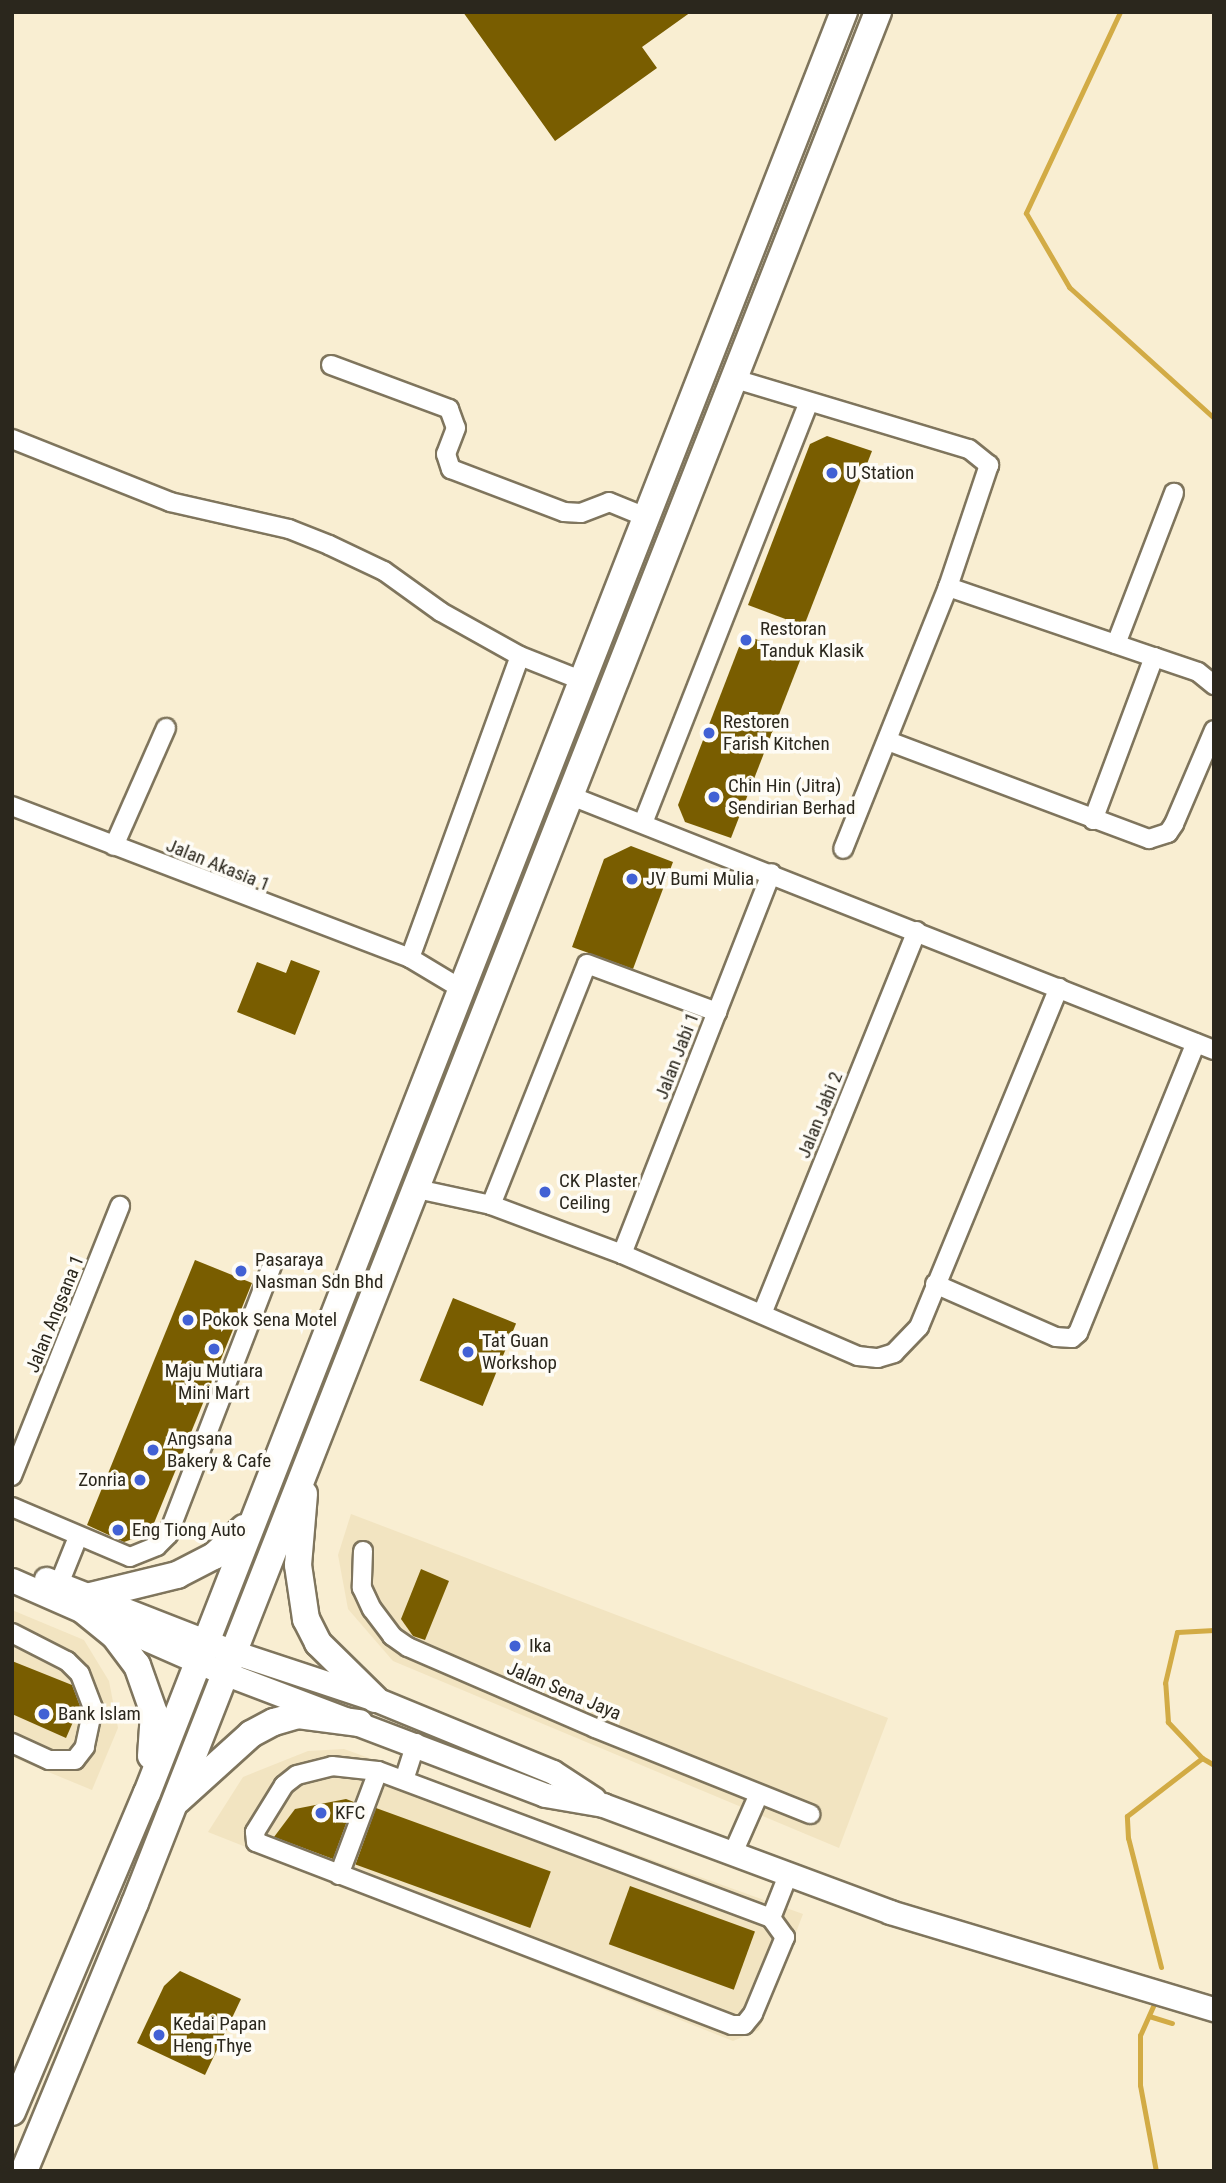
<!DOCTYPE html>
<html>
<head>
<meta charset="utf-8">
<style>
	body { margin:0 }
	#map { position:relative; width:1226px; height:2183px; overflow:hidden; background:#f9eed2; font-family:"Roboto Condensed",sans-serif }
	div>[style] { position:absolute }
	.built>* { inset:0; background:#f2e4c1 }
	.stream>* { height:5px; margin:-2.5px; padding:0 2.5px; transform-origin:2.5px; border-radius:2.5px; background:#d2ab45 }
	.building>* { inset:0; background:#795d00; transform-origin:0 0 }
	.roads { filter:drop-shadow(2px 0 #7f755d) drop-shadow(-2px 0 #7f755d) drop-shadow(0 2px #7f755d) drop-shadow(0 -2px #7f755d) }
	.minor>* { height:18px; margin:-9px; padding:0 9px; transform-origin:9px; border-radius:9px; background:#fff }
	.major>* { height:23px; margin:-11.5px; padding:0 11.5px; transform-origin:11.5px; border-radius:11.5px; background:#fff }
	.highway>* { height:26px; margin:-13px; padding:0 13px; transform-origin:13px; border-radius:13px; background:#fff }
	.dots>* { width:19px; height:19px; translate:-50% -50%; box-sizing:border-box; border:4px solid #fefcf6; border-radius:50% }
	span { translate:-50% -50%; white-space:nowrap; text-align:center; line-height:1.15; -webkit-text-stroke:7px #fefcf6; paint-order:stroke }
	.poi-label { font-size:19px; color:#2b271d }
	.left { translate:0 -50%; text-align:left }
	.right { translate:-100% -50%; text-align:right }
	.street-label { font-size:19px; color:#2b271d }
	.frame { position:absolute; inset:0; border:14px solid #2b271d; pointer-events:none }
</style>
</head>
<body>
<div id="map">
	<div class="built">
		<i style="clip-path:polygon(351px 1514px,888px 1718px,839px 1848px,393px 1661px,348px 1609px,338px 1555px)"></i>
		<i style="clip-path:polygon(12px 1610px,84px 1640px,109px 1681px,118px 1728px,92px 1790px,12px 1757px)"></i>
		<i style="clip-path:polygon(344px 1749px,803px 1914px,759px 2030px,733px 2041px,208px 1832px,243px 1777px,308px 1751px)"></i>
	</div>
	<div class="stream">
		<i style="left:1120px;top:12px;width:222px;rotate:115.1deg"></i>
		<i style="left:1026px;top:213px;width:86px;rotate:59.8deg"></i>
		<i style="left:1069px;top:287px;width:195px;rotate:42.1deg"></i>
		<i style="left:1202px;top:1758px;width:14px;rotate:30deg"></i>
		<i style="left:1161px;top:1967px;width:133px;rotate:-104.3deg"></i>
		<i style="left:1128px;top:1838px;width:22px;rotate:-93deg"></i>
		<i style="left:1127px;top:1816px;width:95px;rotate:-37.7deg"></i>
		<i style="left:1202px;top:1758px;width:50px;rotate:-133.4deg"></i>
		<i style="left:1168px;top:1722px;width:39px;rotate:-94deg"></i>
		<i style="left:1165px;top:1683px;width:52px;rotate:-76.8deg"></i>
		<i style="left:1177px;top:1632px;width:37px;rotate:-3deg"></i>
		<i style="left:1154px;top:2004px;width:34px;rotate:114deg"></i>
		<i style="left:1140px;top:2035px;width:50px;rotate:90deg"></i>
		<i style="left:1140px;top:2085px;width:87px;rotate:79.5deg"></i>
		<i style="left:1149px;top:2016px;width:24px;rotate:17deg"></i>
	</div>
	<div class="building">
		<i style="clip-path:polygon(463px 12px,691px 12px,642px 47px,657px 68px,555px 141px)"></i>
		<i style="clip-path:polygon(827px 436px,872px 451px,804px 626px,748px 605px,810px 444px)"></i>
		<i style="clip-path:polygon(744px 634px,801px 658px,731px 838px,685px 822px,678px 805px)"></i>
		<i style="clip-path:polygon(631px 846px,673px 862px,633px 969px,572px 947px,604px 859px)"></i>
		<i style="clip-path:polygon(291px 960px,320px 971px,295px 1035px,237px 1012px,257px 962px,286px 973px)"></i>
		<i style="clip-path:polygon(195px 1260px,252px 1283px,150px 1533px,124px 1542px,87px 1525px)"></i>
		<i style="left:453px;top:1298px;width:68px;height:89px;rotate:22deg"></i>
		<i style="clip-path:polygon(421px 1569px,449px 1581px,425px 1640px,413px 1636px,401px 1619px)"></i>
		<i style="clip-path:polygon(12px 1661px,72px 1685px,80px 1706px,66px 1738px,12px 1714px)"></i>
		<i style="clip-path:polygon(346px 1799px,354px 1802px,333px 1859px,274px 1837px,295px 1809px)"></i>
		<i style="left:376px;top:1808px;width:186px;height:60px;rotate:20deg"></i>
		<i style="left:630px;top:1886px;width:133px;height:62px;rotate:20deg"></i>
		<i style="clip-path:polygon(180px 1971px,241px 1999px,205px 2075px,137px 2043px,164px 1986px)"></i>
	</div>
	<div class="roads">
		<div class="minor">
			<i style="left:331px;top:365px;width:126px;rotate:20.4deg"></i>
			<i style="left:449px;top:409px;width:20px;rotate:70deg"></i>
			<i style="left:456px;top:428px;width:28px;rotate:111deg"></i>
			<i style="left:446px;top:454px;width:16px;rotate:72deg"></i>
			<i style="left:451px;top:469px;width:121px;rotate:20.8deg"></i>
			<i style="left:564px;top:512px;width:17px;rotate:3deg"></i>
			<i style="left:581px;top:513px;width:30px;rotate:-21deg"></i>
			<i style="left:609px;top:502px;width:42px;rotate:22.3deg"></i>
			<i style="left:735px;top:379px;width:244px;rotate:16.7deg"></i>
			<i style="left:969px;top:449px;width:26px;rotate:39deg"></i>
			<i style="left:989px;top:465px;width:129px;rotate:108.6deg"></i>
			<i style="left:948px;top:587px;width:282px;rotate:111.8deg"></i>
			<i style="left:12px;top:439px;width:170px;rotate:21.7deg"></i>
			<i style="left:170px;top:502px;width:122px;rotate:12.8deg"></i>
			<i style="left:289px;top:529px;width:43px;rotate:21.8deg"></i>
			<i style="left:329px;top:545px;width:61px;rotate:25.3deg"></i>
			<i style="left:384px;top:571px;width:70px;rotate:35.7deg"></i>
			<i style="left:441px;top:612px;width:90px;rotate:29.1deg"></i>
			<i style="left:948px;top:587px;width:218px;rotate:18.8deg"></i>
			<i style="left:1154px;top:657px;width:174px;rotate:110.5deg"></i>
			<i style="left:1116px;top:644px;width:162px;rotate:-69deg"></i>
			<i style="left:1154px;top:657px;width:46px;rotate:18.8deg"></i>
			<i style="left:1198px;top:672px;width:21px;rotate:39deg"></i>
			<i style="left:888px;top:741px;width:279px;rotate:20.6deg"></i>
			<i style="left:1149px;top:839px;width:20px;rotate:-18deg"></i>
			<i style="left:1168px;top:833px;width:11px;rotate:-56deg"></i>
			<i style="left:1174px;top:824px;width:102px;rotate:-66.9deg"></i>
			<i style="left:571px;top:796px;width:691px;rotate:21.56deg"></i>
			<i style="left:12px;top:806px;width:426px;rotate:20.9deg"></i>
			<i style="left:410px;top:958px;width:58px;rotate:31deg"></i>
			<i style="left:643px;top:823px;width:449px;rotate:-68.5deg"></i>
			<i style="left:114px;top:846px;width:129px;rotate:-66.2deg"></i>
			<i style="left:410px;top:958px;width:321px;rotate:-70deg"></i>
			<i style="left:520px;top:656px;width:68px;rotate:21.6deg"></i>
			<i style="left:417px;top:1189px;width:76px;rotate:12.2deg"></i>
			<i style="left:491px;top:1205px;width:140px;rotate:20.5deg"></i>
			<i style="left:622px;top:1254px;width:257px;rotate:23.4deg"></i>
			<i style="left:858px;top:1356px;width:20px;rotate:6deg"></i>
			<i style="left:878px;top:1358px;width:17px;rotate:-17deg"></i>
			<i style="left:894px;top:1353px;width:36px;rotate:-46deg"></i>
			<i style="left:919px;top:1327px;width:367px;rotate:-67.6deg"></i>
			<i style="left:491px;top:1205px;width:259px;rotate:-68.3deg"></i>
			<i style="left:587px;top:964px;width:139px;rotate:20.3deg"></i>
			<i style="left:622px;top:1254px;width:409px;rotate:-68.6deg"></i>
			<i style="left:935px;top:1284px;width:132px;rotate:23.7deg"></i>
			<i style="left:1056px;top:1337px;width:16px;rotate:4deg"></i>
			<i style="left:1072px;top:1338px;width:8px;rotate:-40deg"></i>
			<i style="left:1078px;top:1333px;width:313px;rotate:-67.9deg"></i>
			<i style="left:762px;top:1314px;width:413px;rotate:-68deg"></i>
			<i style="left:12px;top:1476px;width:291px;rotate:-68.2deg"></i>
			<i style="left:12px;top:1507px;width:128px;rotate:23deg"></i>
			<i style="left:130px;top:1557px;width:29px;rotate:-22deg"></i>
			<i style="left:157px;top:1546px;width:16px;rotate:-45deg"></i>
			<i style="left:168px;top:1535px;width:289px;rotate:-68.9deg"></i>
			<i style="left:363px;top:1551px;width:37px;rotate:92deg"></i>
			<i style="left:362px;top:1588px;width:23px;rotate:65deg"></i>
			<i style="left:372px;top:1609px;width:34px;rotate:53deg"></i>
			<i style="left:392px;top:1636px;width:19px;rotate:35deg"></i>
			<i style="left:408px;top:1647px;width:204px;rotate:23.4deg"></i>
			<i style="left:595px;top:1728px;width:232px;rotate:21.8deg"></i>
			<i style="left:59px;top:1584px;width:51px;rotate:-68deg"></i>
			<i style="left:12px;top:1633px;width:62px;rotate:27deg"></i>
			<i style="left:67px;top:1661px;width:18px;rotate:45deg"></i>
			<i style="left:80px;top:1674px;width:36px;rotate:69deg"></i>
			<i style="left:93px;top:1708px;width:40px;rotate:102deg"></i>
			<i style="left:85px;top:1747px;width:16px;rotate:128deg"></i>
			<i style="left:75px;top:1760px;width:26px;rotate:180deg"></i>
			<i style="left:49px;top:1760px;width:41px;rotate:-155.3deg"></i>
			<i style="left:332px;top:1766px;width:46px;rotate:6.2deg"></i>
			<i style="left:378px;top:1771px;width:420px;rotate:20.5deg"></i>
			<i style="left:771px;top:1918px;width:24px;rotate:54deg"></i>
			<i style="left:785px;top:1937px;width:83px;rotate:112.6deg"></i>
			<i style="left:753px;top:2014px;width:14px;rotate:129deg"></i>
			<i style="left:744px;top:2025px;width:12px;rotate:180deg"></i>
			<i style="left:732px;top:2025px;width:510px;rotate:-158.97deg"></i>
			<i style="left:256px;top:1842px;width:10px;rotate:-96deg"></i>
			<i style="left:255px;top:1832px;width:55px;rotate:-58.3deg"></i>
			<i style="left:284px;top:1785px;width:16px;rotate:-38deg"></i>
			<i style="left:297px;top:1775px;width:36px;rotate:-14deg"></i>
			<i style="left:404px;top:1780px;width:39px;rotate:-72deg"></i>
			<i style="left:733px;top:1853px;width:64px;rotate:-66.2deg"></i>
			<i style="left:339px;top:1875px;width:111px;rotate:-69.4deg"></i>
			<i style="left:771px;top:1918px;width:46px;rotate:-68.4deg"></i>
		</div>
		<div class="major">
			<i style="left:46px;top:1579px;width:201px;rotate:21.3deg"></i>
			<i style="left:233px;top:1652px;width:150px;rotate:18.3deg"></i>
			<i style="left:375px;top:1699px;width:192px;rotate:22.3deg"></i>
			<i style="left:553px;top:1772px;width:49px;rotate:33.4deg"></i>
			<i style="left:12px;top:1580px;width:232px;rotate:23.7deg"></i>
			<i style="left:224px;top:1673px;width:343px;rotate:20.8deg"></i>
			<i style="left:545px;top:1795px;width:59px;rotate:9.8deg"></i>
			<i style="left:603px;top:1805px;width:306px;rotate:20.4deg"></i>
			<i style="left:890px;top:1912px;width:338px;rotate:16.7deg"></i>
		</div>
		<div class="highway">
			<i style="left:304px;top:1494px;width:71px;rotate:94.8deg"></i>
			<i style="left:298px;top:1565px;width:55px;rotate:81.6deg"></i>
			<i style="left:306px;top:1619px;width:27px;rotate:63deg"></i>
			<i style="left:318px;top:1643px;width:80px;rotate:44.5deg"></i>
			<i style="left:91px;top:1596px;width:89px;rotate:-13.7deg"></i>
			<i style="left:177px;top:1575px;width:42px;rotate:-27.2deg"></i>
			<i style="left:214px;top:1556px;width:41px;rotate:-43deg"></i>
			<i style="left:84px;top:1611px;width:38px;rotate:39deg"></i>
			<i style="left:114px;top:1635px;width:38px;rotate:53deg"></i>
			<i style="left:137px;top:1665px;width:51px;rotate:70.5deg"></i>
			<i style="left:154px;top:1713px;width:43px;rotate:94deg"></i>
			<i style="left:178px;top:1800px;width:98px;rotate:-42.1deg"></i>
			<i style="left:251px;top:1734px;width:26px;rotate:-28deg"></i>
			<i style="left:274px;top:1722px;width:25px;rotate:-16deg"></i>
			<i style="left:298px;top:1715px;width:62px;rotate:7.5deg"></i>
			<i style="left:12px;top:2112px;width:346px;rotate:-67.1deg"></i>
			<i style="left:147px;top:1793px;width:1913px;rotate:-68.63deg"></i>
			<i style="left:24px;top:2171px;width:290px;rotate:-67.5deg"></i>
			<i style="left:135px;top:1903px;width:2032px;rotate:-68.55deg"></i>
		</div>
	</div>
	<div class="dots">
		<i style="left:832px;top:473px;background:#4261d4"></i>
		<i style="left:746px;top:640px;background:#4261d4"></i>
		<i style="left:709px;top:733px;background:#4261d4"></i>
		<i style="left:714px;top:797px;background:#4261d4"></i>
		<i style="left:632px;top:879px;background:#4261d4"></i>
		<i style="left:545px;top:1192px;background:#4261d4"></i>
		<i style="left:241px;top:1271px;background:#4261d4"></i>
		<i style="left:188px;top:1320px;background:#4261d4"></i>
		<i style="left:214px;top:1349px;background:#4261d4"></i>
		<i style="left:468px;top:1352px;background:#4261d4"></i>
		<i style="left:153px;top:1450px;background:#4261d4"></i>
		<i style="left:140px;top:1480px;background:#4261d4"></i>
		<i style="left:118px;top:1530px;background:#4261d4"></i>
		<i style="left:515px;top:1646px;background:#4261d4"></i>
		<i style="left:44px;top:1714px;background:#4261d4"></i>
		<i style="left:321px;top:1813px;background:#4261d4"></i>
		<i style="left:159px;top:2035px;background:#4261d4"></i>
	</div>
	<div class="poi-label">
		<span class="left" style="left:846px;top:473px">U Station</span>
		<span class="left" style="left:760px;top:640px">Restoran<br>Tanduk Klasik</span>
		<span class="left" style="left:723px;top:733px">Restoren<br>Farish Kitchen</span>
		<span class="left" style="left:728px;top:797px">Chin Hin (Jitra)<br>Sendirian Berhad</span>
		<span class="left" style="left:646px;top:879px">JV Bumi Mulia</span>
		<span class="left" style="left:559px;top:1192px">CK Plaster<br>Ceiling</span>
		<span class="left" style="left:255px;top:1271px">Pasaraya<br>Nasman Sdn Bhd</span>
		<span class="left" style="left:202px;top:1320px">Pokok Sena Motel</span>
		<span class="left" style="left:482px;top:1352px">Tat Guan<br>Workshop</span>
		<span style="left:214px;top:1382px">Maju Mutiara<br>Mini Mart</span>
		<span class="left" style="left:167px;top:1450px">Angsana<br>Bakery &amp; Cafe</span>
		<span class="right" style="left:126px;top:1480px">Zonria</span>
		<span class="left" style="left:132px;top:1530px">Eng Tiong Auto</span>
		<span class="left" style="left:529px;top:1646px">Ika</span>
		<span class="left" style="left:58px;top:1714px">Bank Islam</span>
		<span class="left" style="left:335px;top:1813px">KFC</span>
		<span class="left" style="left:173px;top:2035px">Kedai Papan<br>Heng Thye</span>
	</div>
	<div class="street-label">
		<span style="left:218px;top:865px;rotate:22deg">Jalan Akasia 1</span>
		<span style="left:677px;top:1056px;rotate:-69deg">Jalan Jabi 1</span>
		<span style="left:820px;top:1115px;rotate:-68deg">Jalan Jabi 2</span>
		<span style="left:55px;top:1314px;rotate:-68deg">Jalan Angsana 1</span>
		<span style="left:564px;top:1691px;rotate:23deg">Jalan Sena Jaya</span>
	</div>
	<div class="frame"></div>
</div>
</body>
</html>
